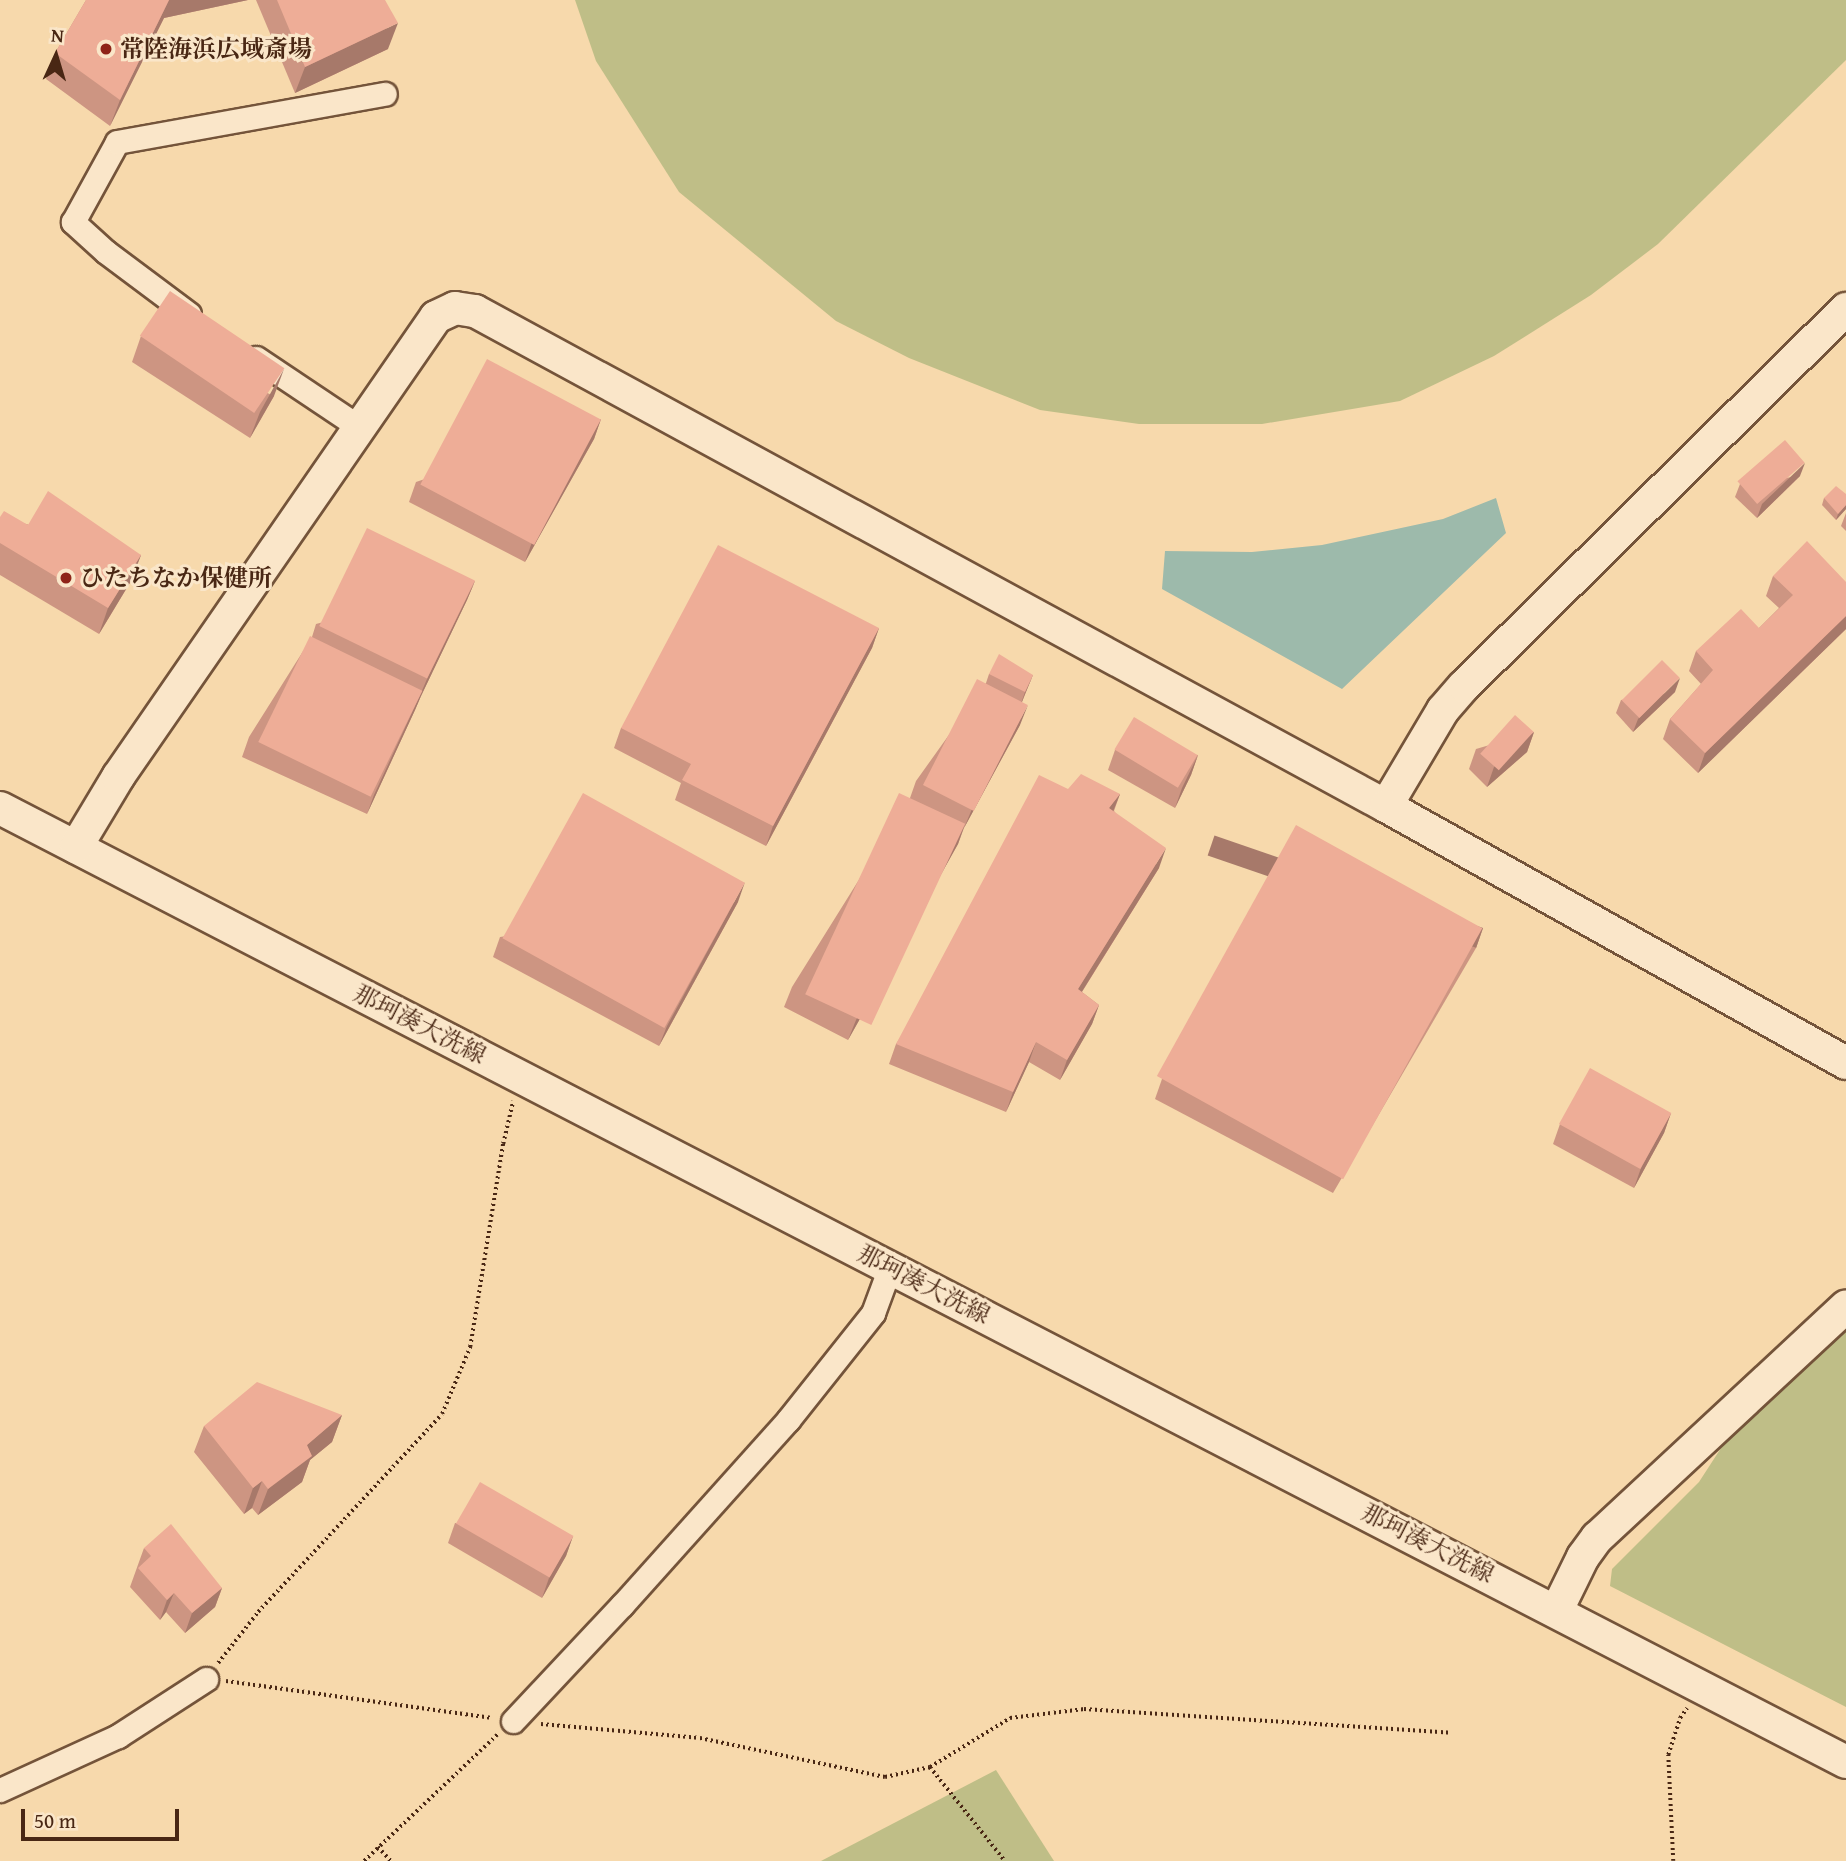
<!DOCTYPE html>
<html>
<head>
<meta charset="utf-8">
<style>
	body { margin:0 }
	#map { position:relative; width:1846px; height:1861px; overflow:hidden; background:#f7d9ac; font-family:"Gentium Book Plus","Noto Serif JP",serif }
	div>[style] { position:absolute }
	.green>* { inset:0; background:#bfbe87 }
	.water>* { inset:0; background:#9dbaab }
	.path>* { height:3.5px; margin-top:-1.75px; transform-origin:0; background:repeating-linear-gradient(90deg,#492714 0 2px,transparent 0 5.5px) }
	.roads { filter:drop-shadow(2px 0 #74543a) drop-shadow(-2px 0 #74543a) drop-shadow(0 2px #74543a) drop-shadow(0 -2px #74543a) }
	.street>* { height:23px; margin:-11.5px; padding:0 11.5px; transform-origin:11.5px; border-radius:11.5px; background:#fae6c9 }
	.secondary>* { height:32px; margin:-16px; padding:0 16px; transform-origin:16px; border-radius:16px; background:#fae6c9 }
	.wall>* { inset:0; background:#cd9582 }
	.shaded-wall>* { inset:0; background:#a7796a; transform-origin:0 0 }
	.building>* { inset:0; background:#eead97; transform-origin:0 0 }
	.dots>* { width:19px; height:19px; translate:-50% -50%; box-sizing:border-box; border:4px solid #fae6c9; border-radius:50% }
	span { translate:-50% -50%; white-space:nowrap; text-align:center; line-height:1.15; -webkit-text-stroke:6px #fae6c9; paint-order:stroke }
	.poi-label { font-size:24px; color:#492714; font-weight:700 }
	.left { translate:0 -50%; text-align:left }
	.street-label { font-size:24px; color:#492714 }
	.north { position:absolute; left:21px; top:21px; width:70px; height:70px; -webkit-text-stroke:5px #fae6c9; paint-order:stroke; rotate:4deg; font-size:19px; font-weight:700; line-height:28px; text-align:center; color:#492714 }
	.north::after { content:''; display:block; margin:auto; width:24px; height:32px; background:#492714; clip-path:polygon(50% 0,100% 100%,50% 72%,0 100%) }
	.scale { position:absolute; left:21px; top:1809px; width:158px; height:32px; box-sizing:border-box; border:4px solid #492714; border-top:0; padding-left:9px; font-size:21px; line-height:24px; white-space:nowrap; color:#492714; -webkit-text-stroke:5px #fae6c9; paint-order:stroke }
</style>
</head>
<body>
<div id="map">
	<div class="green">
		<i style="clip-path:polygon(575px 0,1846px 0,1846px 60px,1658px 244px,1591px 295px,1494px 356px,1400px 401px,1262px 424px,1139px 424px,1040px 410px,909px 358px,836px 321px,679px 192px,596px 61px)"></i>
		<i style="clip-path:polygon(1846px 1307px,1846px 1707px,1610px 1586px,1612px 1569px,1699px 1482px,1758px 1391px)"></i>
		<i style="clip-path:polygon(996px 1770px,1054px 1861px,821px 1861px)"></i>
	</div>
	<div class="water">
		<i style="clip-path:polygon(1496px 498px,1506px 533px,1342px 689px,1162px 589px,1165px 551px,1252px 552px,1322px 545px,1443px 519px)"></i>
	</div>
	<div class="path">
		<i style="left:218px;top:1663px;width:65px;rotate:-51.9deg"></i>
		<i style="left:258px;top:1612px;width:270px;rotate:-47.1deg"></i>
		<i style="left:442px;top:1414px;width:73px;rotate:-67.3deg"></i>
		<i style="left:470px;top:1347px;width:206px;rotate:-80.8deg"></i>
		<i style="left:503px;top:1144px;width:44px;rotate:-76.9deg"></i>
		<i style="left:226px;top:1681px;width:269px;rotate:7.9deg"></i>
		<i style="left:541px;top:1724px;width:160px;rotate:5deg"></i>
		<i style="left:700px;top:1738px;width:189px;rotate:11.9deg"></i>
		<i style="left:885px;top:1777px;width:46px;rotate:-12.5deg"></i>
		<i style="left:930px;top:1767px;width:94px;rotate:-31.5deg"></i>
		<i style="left:1010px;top:1718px;width:75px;rotate:-6.9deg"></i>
		<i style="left:1084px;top:1709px;width:368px;rotate:3.7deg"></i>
		<i style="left:930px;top:1767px;width:120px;rotate:51.4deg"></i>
		<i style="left:378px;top:1847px;width:19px;rotate:47deg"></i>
		<i style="left:364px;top:1861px;width:185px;rotate:-43.5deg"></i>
		<i style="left:1673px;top:1861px;width:106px;rotate:-92.7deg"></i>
		<i style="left:1668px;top:1755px;width:39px;rotate:-72deg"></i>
		<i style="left:1680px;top:1718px;width:12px;rotate:-55deg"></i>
	</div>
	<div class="roads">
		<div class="street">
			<i style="left:189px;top:314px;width:104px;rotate:-143.2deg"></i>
			<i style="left:106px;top:252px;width:45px;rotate:-137.7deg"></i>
			<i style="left:73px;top:222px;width:91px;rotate:-61.2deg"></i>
			<i style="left:117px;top:142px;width:272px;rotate:-10.2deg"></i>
			<i style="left:256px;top:358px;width:124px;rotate:33.8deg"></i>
			<i style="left:513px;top:1721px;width:159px;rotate:-46.8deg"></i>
			<i style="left:622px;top:1605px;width:249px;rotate:-48.1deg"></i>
			<i style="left:788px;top:1420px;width:137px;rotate:-51.5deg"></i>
			<i style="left:873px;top:1313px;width:49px;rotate:-69.7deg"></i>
			<i style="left:0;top:1790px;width:130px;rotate:-24.6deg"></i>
			<i style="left:118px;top:1736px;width:105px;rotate:-32.9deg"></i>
		</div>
		<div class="secondary">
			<i style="left:1386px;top:806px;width:112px;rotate:-59.3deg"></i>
			<i style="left:1443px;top:710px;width:32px;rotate:-49deg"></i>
			<i style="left:1464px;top:686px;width:537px;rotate:-44.62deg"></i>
			<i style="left:0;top:808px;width:2078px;rotate:27.33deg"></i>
			<i style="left:76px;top:847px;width:82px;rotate:-59deg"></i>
			<i style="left:118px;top:777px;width:559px;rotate:-55.34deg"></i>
			<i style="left:436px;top:317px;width:21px;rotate:-25deg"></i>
			<i style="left:455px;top:308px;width:20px;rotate:9deg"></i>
			<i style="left:475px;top:311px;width:1037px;rotate:28.52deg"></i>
			<i style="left:1386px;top:806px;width:527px;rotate:29.19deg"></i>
			<i style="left:1557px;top:1610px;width:59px;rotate:-63.9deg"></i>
			<i style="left:1583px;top:1557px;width:24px;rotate:-54deg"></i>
			<i style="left:1597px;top:1538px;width:340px;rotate:-42.9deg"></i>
		</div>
	</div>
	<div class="wall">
		<i style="clip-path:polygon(86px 0,248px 0,164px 18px,110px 126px,46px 79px,55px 53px)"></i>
		<i style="clip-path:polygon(256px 0,385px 0,388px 49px,295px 93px)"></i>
		<i style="clip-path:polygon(141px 336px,274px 396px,250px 438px,132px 362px)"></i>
		<i style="clip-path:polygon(601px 419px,594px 439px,525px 562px,409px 502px,416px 482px)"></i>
		<i style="clip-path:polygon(1800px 476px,1757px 518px,1735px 497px,1740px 484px)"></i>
		<i style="clip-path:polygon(1846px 494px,1846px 509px,1836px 520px,1822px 505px,1824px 498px)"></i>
		<i style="clip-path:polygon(1846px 513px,1846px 531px,1841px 526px)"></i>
		<i style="clip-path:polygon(0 517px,141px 555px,131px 581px,99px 634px,0 575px)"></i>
		<i style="clip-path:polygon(1773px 576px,1846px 582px,1846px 629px,1698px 773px,1663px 739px,1670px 719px,1701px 684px,1689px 671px,1696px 651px,1759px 628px,1779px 608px,1766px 596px)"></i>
		<i style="clip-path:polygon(475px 581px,467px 600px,421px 696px,415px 710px,367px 814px,242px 757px,249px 737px,312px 637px,316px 624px)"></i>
		<i style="clip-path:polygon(879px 628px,872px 648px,766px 846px,675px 800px,681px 783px,614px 748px,621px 728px)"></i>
		<i style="clip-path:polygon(989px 674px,1033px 675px,1022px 702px,1020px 725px,964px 828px,958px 844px,848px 1040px,784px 1007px,792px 987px,910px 798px,916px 781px,986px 683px)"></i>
		<i style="clip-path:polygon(1675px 692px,1633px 732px,1616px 713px,1621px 700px)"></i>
		<i style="clip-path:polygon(1534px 732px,1527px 752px,1487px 787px,1469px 769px,1476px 749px)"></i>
		<i style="clip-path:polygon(1115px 750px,1198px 755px,1191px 775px,1175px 808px,1108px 770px)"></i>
		<i style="clip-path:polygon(1068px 789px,1120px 794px,1114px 811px,1159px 868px,1082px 992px,1099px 1005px,1092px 1024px,1060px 1080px,1029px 1062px,1006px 1112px,889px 1064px,896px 1044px)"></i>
		<i style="clip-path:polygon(738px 902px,659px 1046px,493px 957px,500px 937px)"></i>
		<i style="clip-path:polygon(1483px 928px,1476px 948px,1333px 1193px,1155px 1099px,1162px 1079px)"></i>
		<i style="clip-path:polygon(1671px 1113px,1664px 1133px,1634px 1188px,1553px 1144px,1560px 1124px)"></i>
		<i style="clip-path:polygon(342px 1415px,332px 1442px,310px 1460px,302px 1482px,258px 1515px,252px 1508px,244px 1514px,194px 1452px,204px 1426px)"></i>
		<i style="clip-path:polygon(455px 1523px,573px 1536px,566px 1556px,542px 1598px,448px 1543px)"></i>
		<i style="clip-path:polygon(144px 1548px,222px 1588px,215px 1607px,185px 1633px,166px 1612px,160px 1620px,130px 1587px)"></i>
	</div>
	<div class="shaded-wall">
		<i style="clip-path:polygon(169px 0,248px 0,164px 18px,110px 126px,120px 100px)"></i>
		<i style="clip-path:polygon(398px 23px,388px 49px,295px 93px,305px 67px)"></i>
		<i style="clip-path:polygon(284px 369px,274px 396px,250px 438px,260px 412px)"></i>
		<i style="clip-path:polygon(601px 419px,594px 439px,525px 562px,532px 542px)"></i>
		<i style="clip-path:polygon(1805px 463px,1800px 476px,1757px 518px,1762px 504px)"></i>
		<i style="clip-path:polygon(1846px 505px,1846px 509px,1836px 520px,1838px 514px)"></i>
		<i style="clip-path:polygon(141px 555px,131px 581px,99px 634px,108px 608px)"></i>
		<i style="clip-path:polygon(475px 581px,467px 600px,421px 696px,415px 710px,367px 814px,374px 795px,421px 693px,427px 679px)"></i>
		<i style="clip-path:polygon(1846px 616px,1846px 629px,1698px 773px,1705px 753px)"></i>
		<i style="clip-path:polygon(879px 628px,872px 648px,766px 846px,773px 826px)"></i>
		<i style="clip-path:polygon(1033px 675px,1025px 694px,1018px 712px,1025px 692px)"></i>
		<i style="clip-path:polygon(1680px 678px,1675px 692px,1633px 732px,1638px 719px)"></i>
		<i style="clip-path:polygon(1028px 705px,1020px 725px,964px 828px,972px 809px)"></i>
		<i style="clip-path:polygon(1534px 732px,1527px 752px,1487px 787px,1494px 767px)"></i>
		<i style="clip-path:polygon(1198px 755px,1191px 775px,1175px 808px,1182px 788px)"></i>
		<i style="clip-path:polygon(1120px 794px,1112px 814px,1109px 808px)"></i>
		<i style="clip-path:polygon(965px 824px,958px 844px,848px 1040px,856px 1020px)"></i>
		<i style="clip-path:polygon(1166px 848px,1159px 868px,1071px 1009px,1078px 989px)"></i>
		<i style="clip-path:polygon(745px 882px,738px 902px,659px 1046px,667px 1026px)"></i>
		<i style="left:1483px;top:928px;width:21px;height:284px;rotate:109deg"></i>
		<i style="clip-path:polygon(1099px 1005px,1092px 1024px,1060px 1080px,1067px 1060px)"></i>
		<i style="clip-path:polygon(1036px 1042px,1029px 1062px,1006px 1112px,1013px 1092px)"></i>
		<i style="clip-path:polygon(1671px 1113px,1664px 1133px,1634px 1188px,1641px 1168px)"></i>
		<i style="clip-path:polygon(342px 1415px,332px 1442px,310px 1460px,302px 1482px,258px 1515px,268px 1489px,307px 1445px)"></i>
		<i style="clip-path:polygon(262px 1481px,252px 1508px,244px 1514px,253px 1488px)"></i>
		<i style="clip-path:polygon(573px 1536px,566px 1556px,542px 1598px,549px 1578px)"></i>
		<i style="clip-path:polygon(222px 1588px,215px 1607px,185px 1633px,192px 1613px)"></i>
		<i style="clip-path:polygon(174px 1593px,166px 1612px,160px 1620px,167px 1600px)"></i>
	</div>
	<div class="building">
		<i style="clip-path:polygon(86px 0,169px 0,120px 100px,55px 53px)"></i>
		<i style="clip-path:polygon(277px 0,385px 0,398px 23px,305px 67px)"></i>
		<i style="left:170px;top:291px;width:138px;height:54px;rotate:34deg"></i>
		<i style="left:487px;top:359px;width:129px;height:142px;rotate:28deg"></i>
		<i style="left:1785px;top:440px;width:30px;height:63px;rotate:49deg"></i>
		<i style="clip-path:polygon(1836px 486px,1846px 494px,1846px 505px,1838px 514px,1824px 498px)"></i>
		<i style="clip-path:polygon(48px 491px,141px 555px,108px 608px,0 543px,0 517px,4px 511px,28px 525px)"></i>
		<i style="left:367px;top:528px;width:120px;height:109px;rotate:26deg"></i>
		<i style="clip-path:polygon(1807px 541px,1846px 582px,1846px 616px,1705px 753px,1670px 719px,1713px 670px,1696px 651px,1741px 609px,1759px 628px,1793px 595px,1773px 576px)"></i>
		<i style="clip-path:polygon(718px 545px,879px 628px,773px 826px,682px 780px,691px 764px,621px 728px)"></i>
		<i style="left:310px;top:636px;width:125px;height:118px;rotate:26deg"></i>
		<i style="clip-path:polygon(999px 654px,1033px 675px,1025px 692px,989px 674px)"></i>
		<i style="left:1662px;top:660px;width:25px;height:57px;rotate:45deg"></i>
		<i style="left:977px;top:679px;width:57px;height:119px;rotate:27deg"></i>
		<i style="left:1515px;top:715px;width:25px;height:52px;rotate:42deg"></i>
		<i style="left:1134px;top:717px;width:74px;height:38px;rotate:31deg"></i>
		<i style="clip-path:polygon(1081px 774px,1120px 794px,1109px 808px,1166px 848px,1078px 989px,1099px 1005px,1067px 1060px,1036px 1042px,1013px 1092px,896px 1044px,1039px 775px,1068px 789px)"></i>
		<i style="left:583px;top:793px;width:185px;height:166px;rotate:29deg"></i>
		<i style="left:899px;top:793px;width:73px;height:222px;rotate:25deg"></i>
		<i style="left:1296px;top:825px;width:213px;height:287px;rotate:29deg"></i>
		<i style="left:1590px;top:1068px;width:93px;height:64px;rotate:29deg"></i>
		<i style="clip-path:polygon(257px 1382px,342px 1415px,307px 1445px,312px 1456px,268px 1489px,262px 1481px,253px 1488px,204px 1426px)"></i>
		<i style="left:480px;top:1482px;width:108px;height:48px;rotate:30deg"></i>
		<i style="clip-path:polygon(171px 1524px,222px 1588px,192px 1613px,174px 1593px,167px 1600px,138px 1568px,151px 1556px,144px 1548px)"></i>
	</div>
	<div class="dots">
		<i style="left:106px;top:49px;background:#8f2418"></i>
		<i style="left:66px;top:578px;background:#8f2418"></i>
	</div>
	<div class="poi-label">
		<span class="left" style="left:120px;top:49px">常陸海浜広域斎場</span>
		<span class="left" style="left:80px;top:578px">ひたちなか保健所</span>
	</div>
	<div class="street-label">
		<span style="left:420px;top:1024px;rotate:27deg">那珂湊大洗線</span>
		<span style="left:924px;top:1284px;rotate:27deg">那珂湊大洗線</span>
		<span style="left:1428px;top:1543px;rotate:27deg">那珂湊大洗線</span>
	</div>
	<div class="north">N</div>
	<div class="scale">50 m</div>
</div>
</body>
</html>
